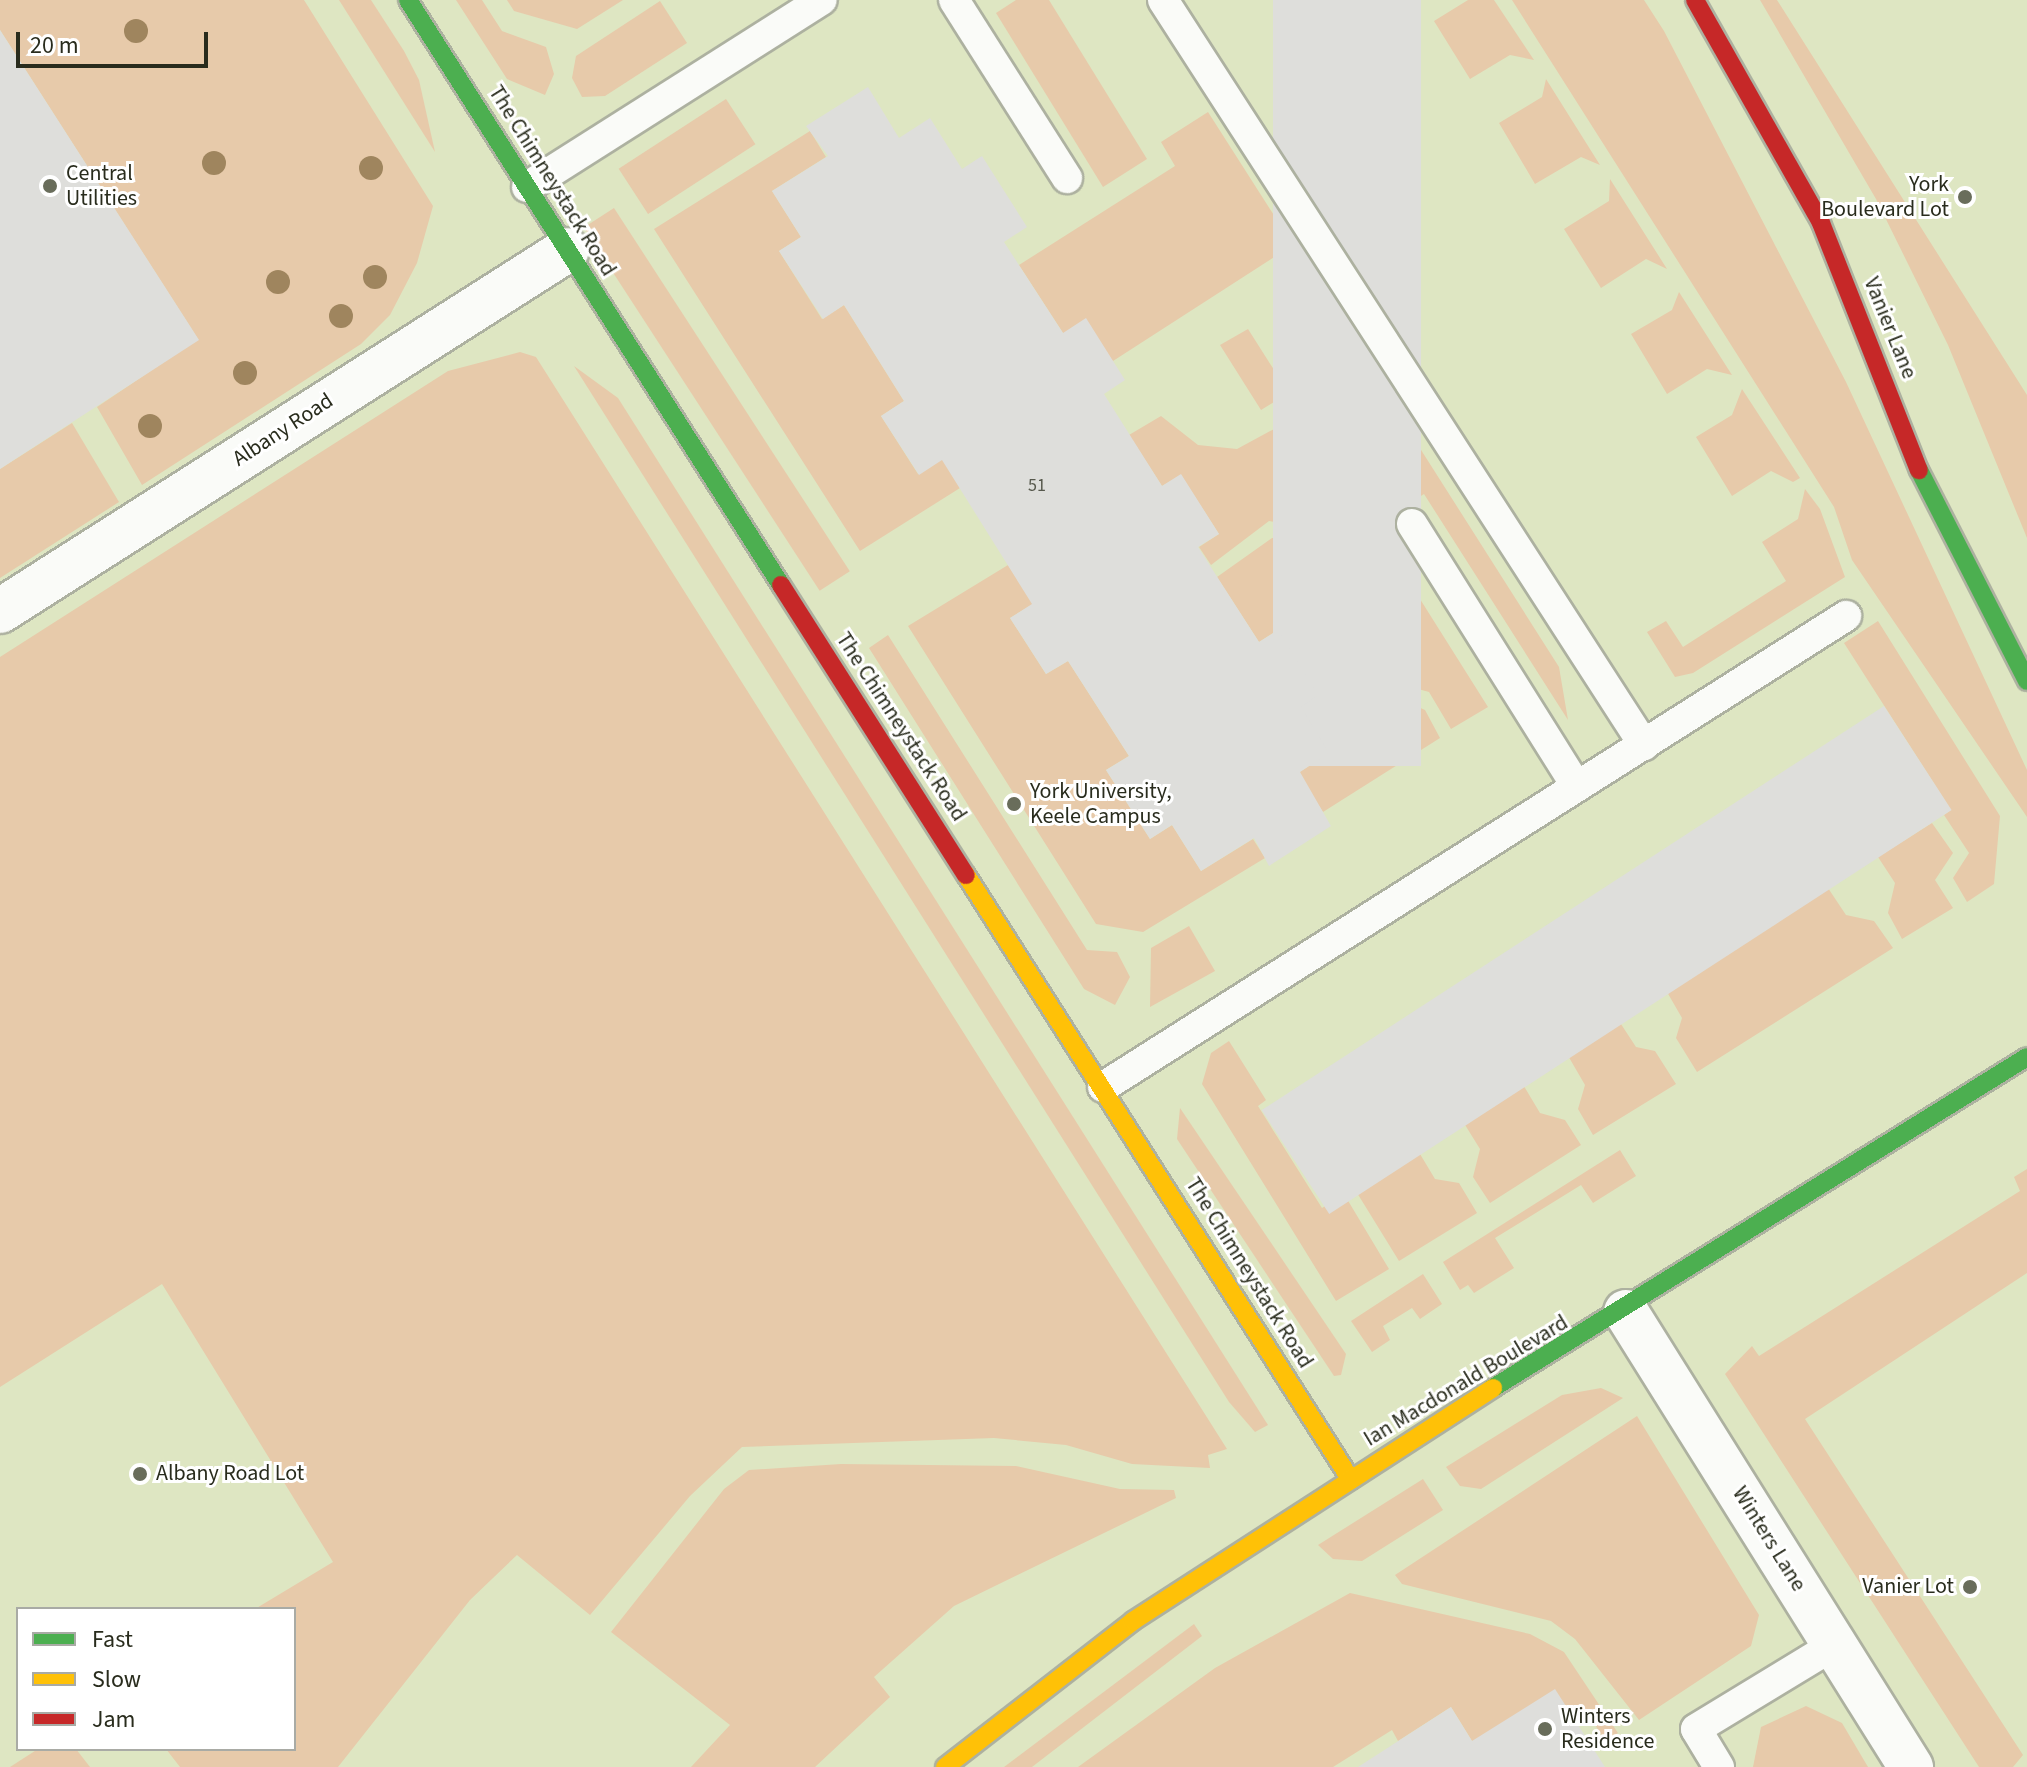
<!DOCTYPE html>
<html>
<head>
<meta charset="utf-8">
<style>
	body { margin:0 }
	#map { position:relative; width:2027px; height:1767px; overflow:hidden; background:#e0e5cf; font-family:"Source Sans 3",sans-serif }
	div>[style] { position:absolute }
	.built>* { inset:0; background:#dee6c2 }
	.green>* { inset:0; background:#e7caaa; transform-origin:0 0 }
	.building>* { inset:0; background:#dededb; transform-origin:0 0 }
	.roads { filter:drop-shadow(2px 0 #adb1a0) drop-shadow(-2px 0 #adb1a0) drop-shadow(0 2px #adb1a0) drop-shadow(0 -2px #adb1a0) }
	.lane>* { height:30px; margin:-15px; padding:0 15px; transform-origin:15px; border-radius:15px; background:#fafbf8 }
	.street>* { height:44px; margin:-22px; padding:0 22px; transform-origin:22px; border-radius:22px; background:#fafbf8 }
	.fast>* { height:18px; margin:-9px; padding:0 9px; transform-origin:9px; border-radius:9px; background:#4caf50 }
	.slow>* { height:18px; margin:-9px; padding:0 9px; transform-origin:9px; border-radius:9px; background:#ffc107 }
	.jam>* { height:18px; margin:-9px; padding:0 9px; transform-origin:9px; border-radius:9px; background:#c62828 }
	.trees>* { width:24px; height:24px; margin:-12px; border-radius:50%; background:#9f855e }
	.dots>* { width:22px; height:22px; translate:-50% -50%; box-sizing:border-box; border:4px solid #fff; border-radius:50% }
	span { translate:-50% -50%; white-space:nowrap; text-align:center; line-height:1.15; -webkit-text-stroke:6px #fff; paint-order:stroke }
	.number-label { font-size:18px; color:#56584c }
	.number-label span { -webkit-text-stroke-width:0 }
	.poi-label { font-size:22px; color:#292c1d }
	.left { translate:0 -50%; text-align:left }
	.right { translate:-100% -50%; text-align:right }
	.street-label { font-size:22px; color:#292c1d }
	.legend { position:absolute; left:16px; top:1607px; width:280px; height:144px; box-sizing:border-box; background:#fff; border:2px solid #a9aba5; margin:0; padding:10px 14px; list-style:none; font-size:24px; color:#292c1d }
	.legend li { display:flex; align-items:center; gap:16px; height:40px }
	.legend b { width:40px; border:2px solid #a9aba5 }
	.scale { position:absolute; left:16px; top:32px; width:192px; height:36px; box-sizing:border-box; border:4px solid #292c1d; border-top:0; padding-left:10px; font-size:24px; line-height:28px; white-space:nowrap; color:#292c1d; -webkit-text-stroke:6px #fff; paint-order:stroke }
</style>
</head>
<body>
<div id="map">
	<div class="built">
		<i style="clip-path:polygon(evenodd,0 0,2027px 0,2027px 1767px,0 1767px,0 0,18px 1609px,294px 1609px,294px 1749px,18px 1749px,18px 1609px)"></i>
	</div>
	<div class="green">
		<i style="clip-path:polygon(0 0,304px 0,433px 206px,417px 263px,390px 315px,361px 344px,142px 485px,97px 407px,198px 339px,0 30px)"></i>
		<i style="clip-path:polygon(339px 0,371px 0,404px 51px,419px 80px,435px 152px)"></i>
		<i style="clip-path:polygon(456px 0,482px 0,502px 31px,546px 47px,554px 74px,545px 95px,507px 79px)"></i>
		<i style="clip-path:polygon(507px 0,623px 0,577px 29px,514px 11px)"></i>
		<i style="clip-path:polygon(1016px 0,1049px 0,1147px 159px,1103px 187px,996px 13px)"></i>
		<i style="clip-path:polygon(1468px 0,1494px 0,1534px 60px,1510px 55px,1470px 79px,1434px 21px)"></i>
		<i style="clip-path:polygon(1512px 0,1644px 0,1664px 31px,1846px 382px,2027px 770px,2027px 817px,1852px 560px,1834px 507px)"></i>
		<i style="clip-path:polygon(1760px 0,1777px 0,2027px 395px,2027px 538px,1948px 345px,1876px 199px)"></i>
		<i style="clip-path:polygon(660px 1px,687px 43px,605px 96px,582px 97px,572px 78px,576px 56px)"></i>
		<i style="clip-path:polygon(1546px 79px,1600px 165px,1581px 157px,1535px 184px,1499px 123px,1542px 97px)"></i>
		<i style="left:726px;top:99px;width:54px;height:128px;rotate:57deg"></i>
		<i style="clip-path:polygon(1208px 112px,1293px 245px,1113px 361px,1063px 333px,1019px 265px,1175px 166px,1161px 142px)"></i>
		<i style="clip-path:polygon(810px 131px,826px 157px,772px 191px,801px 237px,779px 251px,822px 319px,844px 305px,904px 401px,881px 416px,918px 474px,942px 459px,960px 488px,860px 551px,654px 229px)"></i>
		<i style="clip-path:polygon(1610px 179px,1667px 269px,1646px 259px,1601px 288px,1564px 229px,1609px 201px)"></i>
		<i style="left:614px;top:208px;width:433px;height:36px;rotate:57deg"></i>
		<i style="clip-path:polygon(1679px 292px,1732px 375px,1707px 369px,1667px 394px,1631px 334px,1672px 310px)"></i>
		<i style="clip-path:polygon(1309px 300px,1344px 359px,1261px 410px,1220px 345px,1248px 329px,1276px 373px,1323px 344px,1300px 306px)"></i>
		<i style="clip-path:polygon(520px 352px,536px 357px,1227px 1449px,1208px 1455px,1210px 1468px,1132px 1464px,1066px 1445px,994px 1438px,742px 1447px,690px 1496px,590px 1615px,517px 1555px,470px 1600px,338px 1767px,180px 1767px,166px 1749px,294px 1749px,294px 1609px,255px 1609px,333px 1562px,162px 1284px,0 1387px,0 657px,448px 371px)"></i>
		<i style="clip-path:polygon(574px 366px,618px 398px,1268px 1425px,1255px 1432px,1229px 1402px)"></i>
		<i style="clip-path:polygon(1370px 368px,1403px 419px,1368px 442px,1353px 435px,1328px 395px)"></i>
		<i style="clip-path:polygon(1742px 389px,1800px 478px,1793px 482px,1771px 471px,1732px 496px,1696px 437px,1732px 415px)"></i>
		<i style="clip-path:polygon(1311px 409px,1337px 449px,1295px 487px,1283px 523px,1269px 521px,1211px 565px,1199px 547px,1219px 534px,1181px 475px,1162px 486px,1129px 435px,1161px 416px,1198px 445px,1237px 449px)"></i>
		<i style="clip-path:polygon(72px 423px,119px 502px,0 578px,0 469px)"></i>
		<i style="clip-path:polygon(1409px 431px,1559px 667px,1568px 720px,1424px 494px,1374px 526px,1488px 707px,1451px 729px,1429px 692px,1400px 684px,1382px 666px,1363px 607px,1315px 566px,1307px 533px,1319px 495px,1334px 477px)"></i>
		<i style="clip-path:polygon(1805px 489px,1820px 509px,1845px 577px,1693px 673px,1675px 677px,1647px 632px,1666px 621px,1683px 647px,1786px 581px,1762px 542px,1798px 519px)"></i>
		<i style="clip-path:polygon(1285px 537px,1299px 587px,1354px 626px,1374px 687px,1425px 710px,1440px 738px,1323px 812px,1298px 773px,1329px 753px,1301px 707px,1318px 695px,1278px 630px,1259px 642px,1217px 577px,1272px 538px)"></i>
		<i style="clip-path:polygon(1008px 565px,1033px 604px,1010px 618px,1046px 674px,1068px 661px,1129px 756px,1106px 770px,1150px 839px,1172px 825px,1201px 871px,1253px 839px,1265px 858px,1143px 932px,1096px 924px,908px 626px)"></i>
		<i style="clip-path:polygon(1878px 621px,2000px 816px,1994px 884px,1967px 902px,1953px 878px,1969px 853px,1944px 815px,1951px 810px,1844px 643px)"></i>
		<i style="clip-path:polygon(888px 635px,1087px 950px,1117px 952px,1130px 977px,1115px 1005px,1084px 989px,869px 648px)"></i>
		<i style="clip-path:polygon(1932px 823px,1953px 853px,1935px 880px,1953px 908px,1902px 939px,1888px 913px,1895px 883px,1878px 857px)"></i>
		<i style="clip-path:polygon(1828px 888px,1846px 915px,1874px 921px,1893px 948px,1697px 1072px,1676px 1038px,1682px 1018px,1667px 992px)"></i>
		<i style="clip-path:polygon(1189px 926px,1215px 971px,1150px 1007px,1151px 948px)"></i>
		<i style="clip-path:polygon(1619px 1021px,1636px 1047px,1655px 1051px,1676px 1084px,1593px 1135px,1578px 1109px,1585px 1085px,1567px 1054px)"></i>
		<i style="clip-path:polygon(1229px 1041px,1266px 1100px,1258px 1106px,1322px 1208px,1344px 1194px,1389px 1269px,1336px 1301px,1202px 1084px,1211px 1053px)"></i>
		<i style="clip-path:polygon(1522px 1083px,1540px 1113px,1565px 1120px,1581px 1145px,1490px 1203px,1473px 1177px,1480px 1149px,1462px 1120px)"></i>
		<i style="clip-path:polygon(1180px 1108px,1346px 1354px,1341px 1375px,1334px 1376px,1177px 1139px)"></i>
		<i style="clip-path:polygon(1417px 1149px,1435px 1179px,1459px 1183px,1477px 1213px,1399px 1261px,1354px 1188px)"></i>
		<i style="clip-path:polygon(1620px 1150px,1636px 1176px,1593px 1203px,1581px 1185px,1495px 1238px,1514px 1268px,1474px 1293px,1468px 1285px,1460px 1290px,1443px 1262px)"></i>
		<i style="clip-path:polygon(2027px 1169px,2027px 1273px,1805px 1419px,2023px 1755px,2013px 1767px,1979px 1767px,1725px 1374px,1752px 1346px,1759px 1356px,2020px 1191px,2014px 1177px)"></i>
		<i style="clip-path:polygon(1423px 1274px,1442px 1304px,1420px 1319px,1412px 1308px,1383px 1326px,1390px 1340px,1372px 1352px,1351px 1321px)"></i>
		<i style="clip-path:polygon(1601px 1388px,1623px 1398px,1481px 1489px,1460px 1486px,1446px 1467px,1562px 1395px)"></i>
		<i style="clip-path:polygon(1637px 1416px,1759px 1615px,1751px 1646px,1639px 1720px,1575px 1639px,1551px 1621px,1402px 1584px,1395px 1575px)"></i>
		<i style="clip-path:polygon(841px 1464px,1016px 1466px,1120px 1489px,1174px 1490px,1176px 1498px,954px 1606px,874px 1677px,890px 1697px,815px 1767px,691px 1767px,730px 1725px,611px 1632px,724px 1489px,749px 1470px)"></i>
		<i style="clip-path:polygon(1423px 1479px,1443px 1510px,1362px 1561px,1333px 1559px,1318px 1545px)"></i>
		<i style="clip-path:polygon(1350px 1593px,1530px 1634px,1564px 1652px,1618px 1733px,1605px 1741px,1592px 1720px,1472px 1741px,1451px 1707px,1398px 1741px,1392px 1730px,1333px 1767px,1078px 1767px,1215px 1668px)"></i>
		<i style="clip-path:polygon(1194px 1624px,1202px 1636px,1032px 1767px,1004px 1767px)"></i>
		<i style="clip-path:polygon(1806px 1706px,1842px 1723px,1868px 1767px,1753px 1767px,1761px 1727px)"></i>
		<i style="clip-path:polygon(38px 1749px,76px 1749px,90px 1767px,10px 1767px)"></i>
	</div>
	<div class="building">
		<i style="left:1273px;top:0;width:148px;height:766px"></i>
		<i style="clip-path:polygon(0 30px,199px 340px,0 469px)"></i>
		<i style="clip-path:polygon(868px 87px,899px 138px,930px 118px,962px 169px,982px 156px,1027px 227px,1004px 242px,1063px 333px,1086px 318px,1125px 380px,1104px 394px,1162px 486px,1181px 474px,1219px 534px,1198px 547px,1259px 642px,1278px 630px,1318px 695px,1301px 707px,1329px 753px,1300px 772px,1331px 826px,1269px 866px,1254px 838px,1201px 871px,1172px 825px,1150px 839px,1106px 770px,1129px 756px,1068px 661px,1046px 674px,1010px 618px,1032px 604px,942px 460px,919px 475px,881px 416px,904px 401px,844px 305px,823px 319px,779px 251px,801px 237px,772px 191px,828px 156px,806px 126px)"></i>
		<i style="left:1884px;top:706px;width:124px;height:742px;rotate:57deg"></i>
		<i style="clip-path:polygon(1555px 1689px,1605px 1767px,1358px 1767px,1451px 1707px,1472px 1741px)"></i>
	</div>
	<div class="roads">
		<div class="lane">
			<i style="left:954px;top:0;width:211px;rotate:57.6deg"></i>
			<i style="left:1163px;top:0;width:887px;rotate:57.15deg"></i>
			<i style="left:527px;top:187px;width:349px;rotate:-32.4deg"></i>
			<i style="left:1412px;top:524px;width:310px;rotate:57.9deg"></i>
			<i style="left:1103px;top:1087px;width:880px;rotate:-32.37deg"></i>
			<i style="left:1719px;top:1767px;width:44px;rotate:-121.2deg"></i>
			<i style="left:1696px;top:1729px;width:162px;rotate:-31.3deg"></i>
		</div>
		<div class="street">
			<i style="left:0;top:611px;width:672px;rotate:-32.48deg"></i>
			<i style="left:1626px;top:1312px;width:537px;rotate:57.94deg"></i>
		</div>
		<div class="fast">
			<i style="left:408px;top:0;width:694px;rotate:57.48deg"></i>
			<i style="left:1919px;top:470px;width:237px;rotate:62.9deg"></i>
			<i style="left:1493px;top:1388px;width:628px;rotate:-31.79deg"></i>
		</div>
		<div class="slow">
			<i style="left:966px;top:875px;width:717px;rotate:57.53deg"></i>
			<i style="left:945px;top:1767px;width:238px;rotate:-37.8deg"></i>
			<i style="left:1133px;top:1621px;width:429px;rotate:-32.9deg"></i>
		</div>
		<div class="jam">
			<i style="left:1695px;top:0;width:256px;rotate:60.5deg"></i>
			<i style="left:1821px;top:223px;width:266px;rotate:68.4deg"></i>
			<i style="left:781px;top:585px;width:344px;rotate:57.5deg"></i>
		</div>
	</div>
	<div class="trees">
		<i style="left:136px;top:31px"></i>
		<i style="left:214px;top:163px"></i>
		<i style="left:371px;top:168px"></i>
		<i style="left:375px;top:277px"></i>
		<i style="left:278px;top:282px"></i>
		<i style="left:341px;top:316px"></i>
		<i style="left:245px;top:373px"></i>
		<i style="left:150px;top:426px"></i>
	</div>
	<div class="dots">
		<i style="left:50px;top:186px;background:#696d5b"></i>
		<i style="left:1965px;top:197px;background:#696d5b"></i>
		<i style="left:1014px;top:804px;background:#696d5b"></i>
		<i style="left:140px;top:1474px;background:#696d5b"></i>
		<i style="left:1970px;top:1587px;background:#696d5b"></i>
		<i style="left:1545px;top:1729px;background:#696d5b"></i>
	</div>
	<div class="number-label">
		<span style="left:1037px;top:486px">51</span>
	</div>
	<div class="poi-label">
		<span class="left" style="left:66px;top:186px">Central<br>Utilities</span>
		<span class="right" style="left:1949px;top:197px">York<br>Boulevard Lot</span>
		<span class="left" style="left:1030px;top:804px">York University,<br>Keele Campus</span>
		<span class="left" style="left:156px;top:1474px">Albany Road Lot</span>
		<span class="right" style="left:1954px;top:1587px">Vanier Lot</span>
		<span class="left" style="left:1561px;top:1729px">Winters<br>Residence</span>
	</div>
	<div class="street-label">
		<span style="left:552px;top:181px;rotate:58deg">The Chimneystack Road</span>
		<span style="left:1890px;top:328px;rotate:68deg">Vanier Lane</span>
		<span style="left:283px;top:430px;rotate:-33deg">Albany Road</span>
		<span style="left:901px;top:727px;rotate:57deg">The Chimneystack Road</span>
		<span style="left:1249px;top:1273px;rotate:58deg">The Chimneystack Road</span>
		<span style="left:1466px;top:1381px;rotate:-31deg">Ian Macdonald Boulevard</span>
		<span style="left:1769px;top:1539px;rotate:58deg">Winters Lane</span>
	</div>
	<ul class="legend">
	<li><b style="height:10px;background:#4caf50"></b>Fast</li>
	<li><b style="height:10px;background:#ffc107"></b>Slow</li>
	<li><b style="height:10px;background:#c62828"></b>Jam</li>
	</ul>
	<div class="scale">20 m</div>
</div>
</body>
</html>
